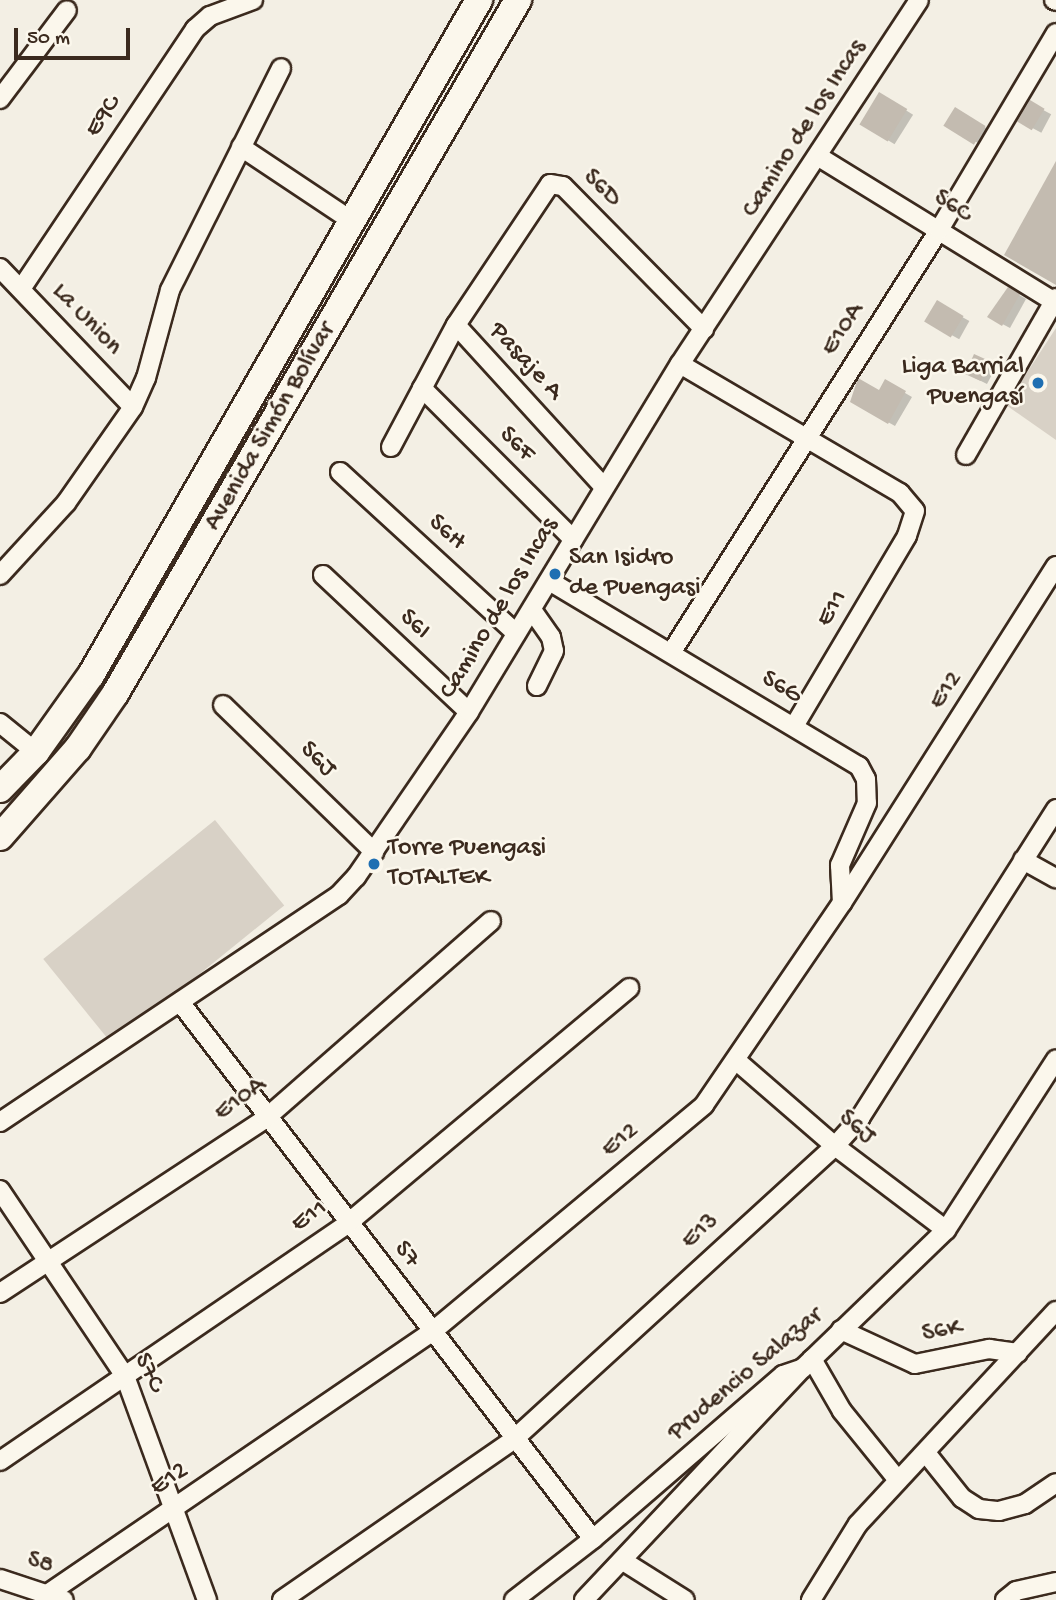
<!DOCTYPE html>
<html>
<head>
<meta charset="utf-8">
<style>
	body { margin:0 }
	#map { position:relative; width:1056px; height:1600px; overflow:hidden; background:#f3efe4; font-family:"Gochi Hand",sans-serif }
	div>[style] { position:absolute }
	.green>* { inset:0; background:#d8d1c6; transform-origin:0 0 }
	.shadow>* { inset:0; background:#0003; transform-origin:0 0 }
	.building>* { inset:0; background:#c3bbb0; transform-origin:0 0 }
	.roads { filter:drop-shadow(2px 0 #3b2a1e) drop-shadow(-2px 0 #3b2a1e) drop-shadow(0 2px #3b2a1e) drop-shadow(0 -2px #3b2a1e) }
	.minor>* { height:18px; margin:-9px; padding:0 9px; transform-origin:9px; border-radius:9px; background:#fbf7ec }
	.highway>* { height:26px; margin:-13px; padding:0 13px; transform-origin:13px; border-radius:13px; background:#fbf7ec }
	.dots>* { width:19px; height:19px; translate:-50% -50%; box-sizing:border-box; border:4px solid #fbf7ec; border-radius:50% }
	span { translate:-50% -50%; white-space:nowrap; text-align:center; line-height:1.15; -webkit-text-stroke:5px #fbf7ec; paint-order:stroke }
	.street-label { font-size:26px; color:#3b2a1e }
	.poi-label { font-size:26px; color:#3b2a1e }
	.right { translate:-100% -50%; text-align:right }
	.left { translate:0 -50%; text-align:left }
	.scale { position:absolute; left:14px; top:28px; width:116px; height:32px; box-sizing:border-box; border:4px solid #3b2a1e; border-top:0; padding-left:9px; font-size:21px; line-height:24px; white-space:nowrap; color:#3b2a1e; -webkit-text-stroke:5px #fbf7ec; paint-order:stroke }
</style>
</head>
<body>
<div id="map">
	<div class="green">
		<i style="clip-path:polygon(1056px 328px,1056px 440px,1006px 405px)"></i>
		<i style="left:215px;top:820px;width:110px;height:221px;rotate:51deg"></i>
	</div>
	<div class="shadow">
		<i style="left:880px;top:94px;width:39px;height:35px;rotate:32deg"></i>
		<i style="left:1030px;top:103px;width:24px;height:21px;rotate:28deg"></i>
		<i style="left:955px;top:110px;width:43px;height:17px;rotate:30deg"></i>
		<i style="clip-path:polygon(1056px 165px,1056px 284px,1006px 255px)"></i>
		<i style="clip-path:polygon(1009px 289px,1026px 299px,1010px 328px,989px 317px)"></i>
		<i style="left:937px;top:303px;width:37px;height:21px;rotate:29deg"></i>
		<i style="clip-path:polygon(975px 356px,996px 367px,987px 384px,973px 377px)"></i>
		<i style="clip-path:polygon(886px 382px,912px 397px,895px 426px,852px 402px,879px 393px)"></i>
	</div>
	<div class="building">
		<i style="left:879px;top:92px;width:33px;height:38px;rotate:31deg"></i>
		<i style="left:1030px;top:100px;width:17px;height:25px;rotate:31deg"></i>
		<i style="left:955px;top:107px;width:36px;height:22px;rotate:32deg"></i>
		<i style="clip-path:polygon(1056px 161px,1056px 285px,1004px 255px)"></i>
		<i style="clip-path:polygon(1008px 287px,1020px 294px,1002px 326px,987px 317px)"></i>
		<i style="left:937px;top:300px;width:31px;height:25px;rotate:31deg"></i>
		<i style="left:974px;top:354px;width:17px;height:22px;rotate:24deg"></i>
		<i style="clip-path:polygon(858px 378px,879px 390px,885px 379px,906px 391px,888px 424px,850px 402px)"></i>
	</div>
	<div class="roads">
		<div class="minor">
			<i style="left:1054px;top:0;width:2px;rotate:27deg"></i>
			<i style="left:0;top:99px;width:111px;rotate:-53deg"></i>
			<i style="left:241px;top:147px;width:133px;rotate:33.7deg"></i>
			<i style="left:819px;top:157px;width:278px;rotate:31.6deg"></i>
			<i style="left:0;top:268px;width:192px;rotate:46.3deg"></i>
			<i style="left:21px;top:289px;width:313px;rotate:-56.2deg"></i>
			<i style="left:195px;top:29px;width:20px;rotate:-41deg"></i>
			<i style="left:210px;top:16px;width:46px;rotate:-20.4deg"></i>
			<i style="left:456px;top:325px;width:219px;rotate:47.6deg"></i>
			<i style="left:680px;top:364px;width:255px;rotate:30.4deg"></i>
			<i style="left:900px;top:493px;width:23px;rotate:50deg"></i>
			<i style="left:915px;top:511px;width:26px;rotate:108deg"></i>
			<i style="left:907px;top:536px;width:221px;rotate:120.7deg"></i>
			<i style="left:422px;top:388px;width:214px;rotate:45deg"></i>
			<i style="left:391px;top:447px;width:138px;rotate:-62deg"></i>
			<i style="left:456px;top:325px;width:169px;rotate:-56.3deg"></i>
			<i style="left:550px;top:184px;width:13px;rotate:9deg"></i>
			<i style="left:563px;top:186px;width:201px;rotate:45.4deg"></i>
			<i style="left:966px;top:455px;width:181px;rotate:-60.2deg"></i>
			<i style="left:340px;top:472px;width:239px;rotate:42.5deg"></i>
			<i style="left:0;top:575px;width:98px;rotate:-47.5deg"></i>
			<i style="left:66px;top:503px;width:117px;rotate:-55.1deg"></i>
			<i style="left:133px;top:407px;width:32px;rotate:-66deg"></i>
			<i style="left:146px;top:378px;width:91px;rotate:-74.7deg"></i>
			<i style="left:170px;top:290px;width:248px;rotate:-63.4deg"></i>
			<i style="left:323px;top:575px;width:200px;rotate:43.2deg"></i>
			<i style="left:551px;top:582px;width:359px;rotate:30.9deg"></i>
			<i style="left:859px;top:766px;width:15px;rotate:62deg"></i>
			<i style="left:866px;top:779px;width:24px;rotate:88deg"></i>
			<i style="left:867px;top:803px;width:68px;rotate:113.5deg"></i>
			<i style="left:840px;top:865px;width:38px;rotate:87deg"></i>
			<i style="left:532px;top:610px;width:33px;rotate:55deg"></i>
			<i style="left:551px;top:637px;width:14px;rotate:78deg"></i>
			<i style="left:554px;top:651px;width:39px;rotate:116deg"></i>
			<i style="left:671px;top:653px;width:501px;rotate:-57.64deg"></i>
			<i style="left:939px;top:230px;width:229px;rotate:-59.3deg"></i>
			<i style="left:223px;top:705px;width:211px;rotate:44.2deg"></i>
			<i style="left:0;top:723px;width:46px;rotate:38.9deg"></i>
			<i style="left:1023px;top:860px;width:38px;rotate:29deg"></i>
			<i style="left:180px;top:1002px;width:677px;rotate:52.44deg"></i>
			<i style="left:738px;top:1062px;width:128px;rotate:40.9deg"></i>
			<i style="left:835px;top:1146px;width:139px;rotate:37.1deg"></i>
			<i style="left:0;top:1122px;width:408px;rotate:-33.8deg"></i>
			<i style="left:339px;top:895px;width:25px;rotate:-47deg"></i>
			<i style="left:356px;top:877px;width:200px;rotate:-55.6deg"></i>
			<i style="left:469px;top:712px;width:407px;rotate:-58.8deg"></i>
			<i style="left:680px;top:364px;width:435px;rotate:-56.7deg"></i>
			<i style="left:0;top:1190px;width:224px;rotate:56.1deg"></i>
			<i style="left:125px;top:1376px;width:239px;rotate:69.9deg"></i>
			<i style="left:0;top:1293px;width:318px;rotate:-33.3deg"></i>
			<i style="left:266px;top:1118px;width:299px;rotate:-41.2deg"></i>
			<i style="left:841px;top:1330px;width:81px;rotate:24.7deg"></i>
			<i style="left:915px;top:1364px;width:76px;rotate:-11.5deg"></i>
			<i style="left:989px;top:1349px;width:29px;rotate:8deg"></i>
			<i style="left:812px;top:1359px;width:60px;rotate:60deg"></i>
			<i style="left:842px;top:1411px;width:87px;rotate:51deg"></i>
			<i style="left:926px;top:1453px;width:58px;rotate:51.3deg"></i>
			<i style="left:962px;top:1498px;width:20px;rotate:33deg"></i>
			<i style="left:979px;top:1509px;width:20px;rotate:6deg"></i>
			<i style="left:999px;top:1511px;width:27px;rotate:-15deg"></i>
			<i style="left:1025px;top:1504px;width:37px;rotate:-34deg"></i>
			<i style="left:0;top:1461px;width:420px;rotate:-34.3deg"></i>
			<i style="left:347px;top:1224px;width:368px;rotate:-39.9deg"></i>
			<i style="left:623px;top:1561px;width:73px;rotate:32.2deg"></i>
			<i style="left:0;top:1579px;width:67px;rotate:18.2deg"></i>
			<i style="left:49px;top:1593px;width:465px;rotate:-34.3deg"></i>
			<i style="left:433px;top:1331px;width:353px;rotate:-39.8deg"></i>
			<i style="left:704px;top:1105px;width:245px;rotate:-55.7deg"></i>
			<i style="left:842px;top:903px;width:399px;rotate:-57.6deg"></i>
			<i style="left:282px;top:1600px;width:281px;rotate:-34.7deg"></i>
			<i style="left:513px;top:1440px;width:436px;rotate:-42.4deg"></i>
			<i style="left:835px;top:1146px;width:38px;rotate:-48deg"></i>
			<i style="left:860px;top:1118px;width:366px;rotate:-57.6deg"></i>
			<i style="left:514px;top:1600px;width:100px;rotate:-37.7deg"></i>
			<i style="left:593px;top:1539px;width:251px;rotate:-40.8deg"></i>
			<i style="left:783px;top:1375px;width:21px;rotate:-19deg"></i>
			<i style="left:803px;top:1368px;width:199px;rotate:-44deg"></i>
			<i style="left:946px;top:1230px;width:203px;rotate:-57.2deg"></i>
			<i style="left:584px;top:1600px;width:319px;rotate:-46.7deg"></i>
			<i style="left:811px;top:1600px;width:89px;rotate:-58.3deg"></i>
			<i style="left:858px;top:1524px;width:291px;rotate:-47.1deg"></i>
			<i style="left:1005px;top:1600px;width:14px;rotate:-39deg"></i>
			<i style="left:1016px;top:1591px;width:41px;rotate:-12.7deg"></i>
		</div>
		<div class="highway">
			<i style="left:0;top:789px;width:52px;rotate:-45.8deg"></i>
			<i style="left:36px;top:752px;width:95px;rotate:-54.5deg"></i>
			<i style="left:91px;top:675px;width:779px;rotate:-60.11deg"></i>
			<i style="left:0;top:837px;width:118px;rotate:-48.8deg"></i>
			<i style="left:78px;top:748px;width:65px;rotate:-55.6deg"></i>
			<i style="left:115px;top:694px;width:803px;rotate:-59.86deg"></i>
		</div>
	</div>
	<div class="dots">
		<i style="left:1038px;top:383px;background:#1f6fb2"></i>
		<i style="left:555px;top:574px;background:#1f6fb2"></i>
		<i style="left:374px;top:864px;background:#1f6fb2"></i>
	</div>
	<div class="street-label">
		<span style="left:104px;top:117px;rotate:-56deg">E9C</span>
		<span style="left:805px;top:129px;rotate:-57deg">Camino de los Incas</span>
		<span style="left:601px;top:189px;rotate:44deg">S6D</span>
		<span style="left:952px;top:207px;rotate:32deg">S6C</span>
		<span style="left:86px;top:320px;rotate:46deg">La Union</span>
		<span style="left:844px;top:330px;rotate:-57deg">E10A</span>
		<span style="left:525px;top:362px;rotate:47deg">Pasaje A</span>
		<span style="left:271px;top:427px;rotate:-60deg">Avenida Simón Bolívar</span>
		<span style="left:516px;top:445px;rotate:45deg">S6F</span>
		<span style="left:446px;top:533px;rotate:42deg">S6H</span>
		<span style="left:500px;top:609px;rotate:-59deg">Camino de los Incas</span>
		<span style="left:833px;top:609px;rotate:-59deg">E11</span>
		<span style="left:414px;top:625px;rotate:43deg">S6I</span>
		<span style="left:781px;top:688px;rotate:30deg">S6G</span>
		<span style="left:947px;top:691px;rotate:-57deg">E12</span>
		<span style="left:317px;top:760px;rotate:44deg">S6J</span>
		<span style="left:241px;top:1100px;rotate:-36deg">E10A</span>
		<span style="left:856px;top:1128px;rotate:39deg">S6J</span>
		<span style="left:621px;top:1141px;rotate:-40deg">E12</span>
		<span style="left:310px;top:1217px;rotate:-35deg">E11</span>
		<span style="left:701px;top:1232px;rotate:-42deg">E13</span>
		<span style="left:406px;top:1255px;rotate:51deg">S7</span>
		<span style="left:942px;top:1332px;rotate:-11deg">S6K</span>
		<span style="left:148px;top:1373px;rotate:64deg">S7C</span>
		<span style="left:746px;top:1375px;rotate:-40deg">Prudencio Salazar</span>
		<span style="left:170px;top:1480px;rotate:-34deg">E12</span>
		<span style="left:40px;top:1564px;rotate:18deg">S8</span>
	</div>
	<div class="poi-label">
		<span class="right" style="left:1024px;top:383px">Liga Barrial<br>Puengasí</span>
		<span class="left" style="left:569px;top:574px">San Isidro<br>de Puengasi</span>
		<span class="left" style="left:388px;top:864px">Torre Puengasi<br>TOTALTEK</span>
	</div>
	<div class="scale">50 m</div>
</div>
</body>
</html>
